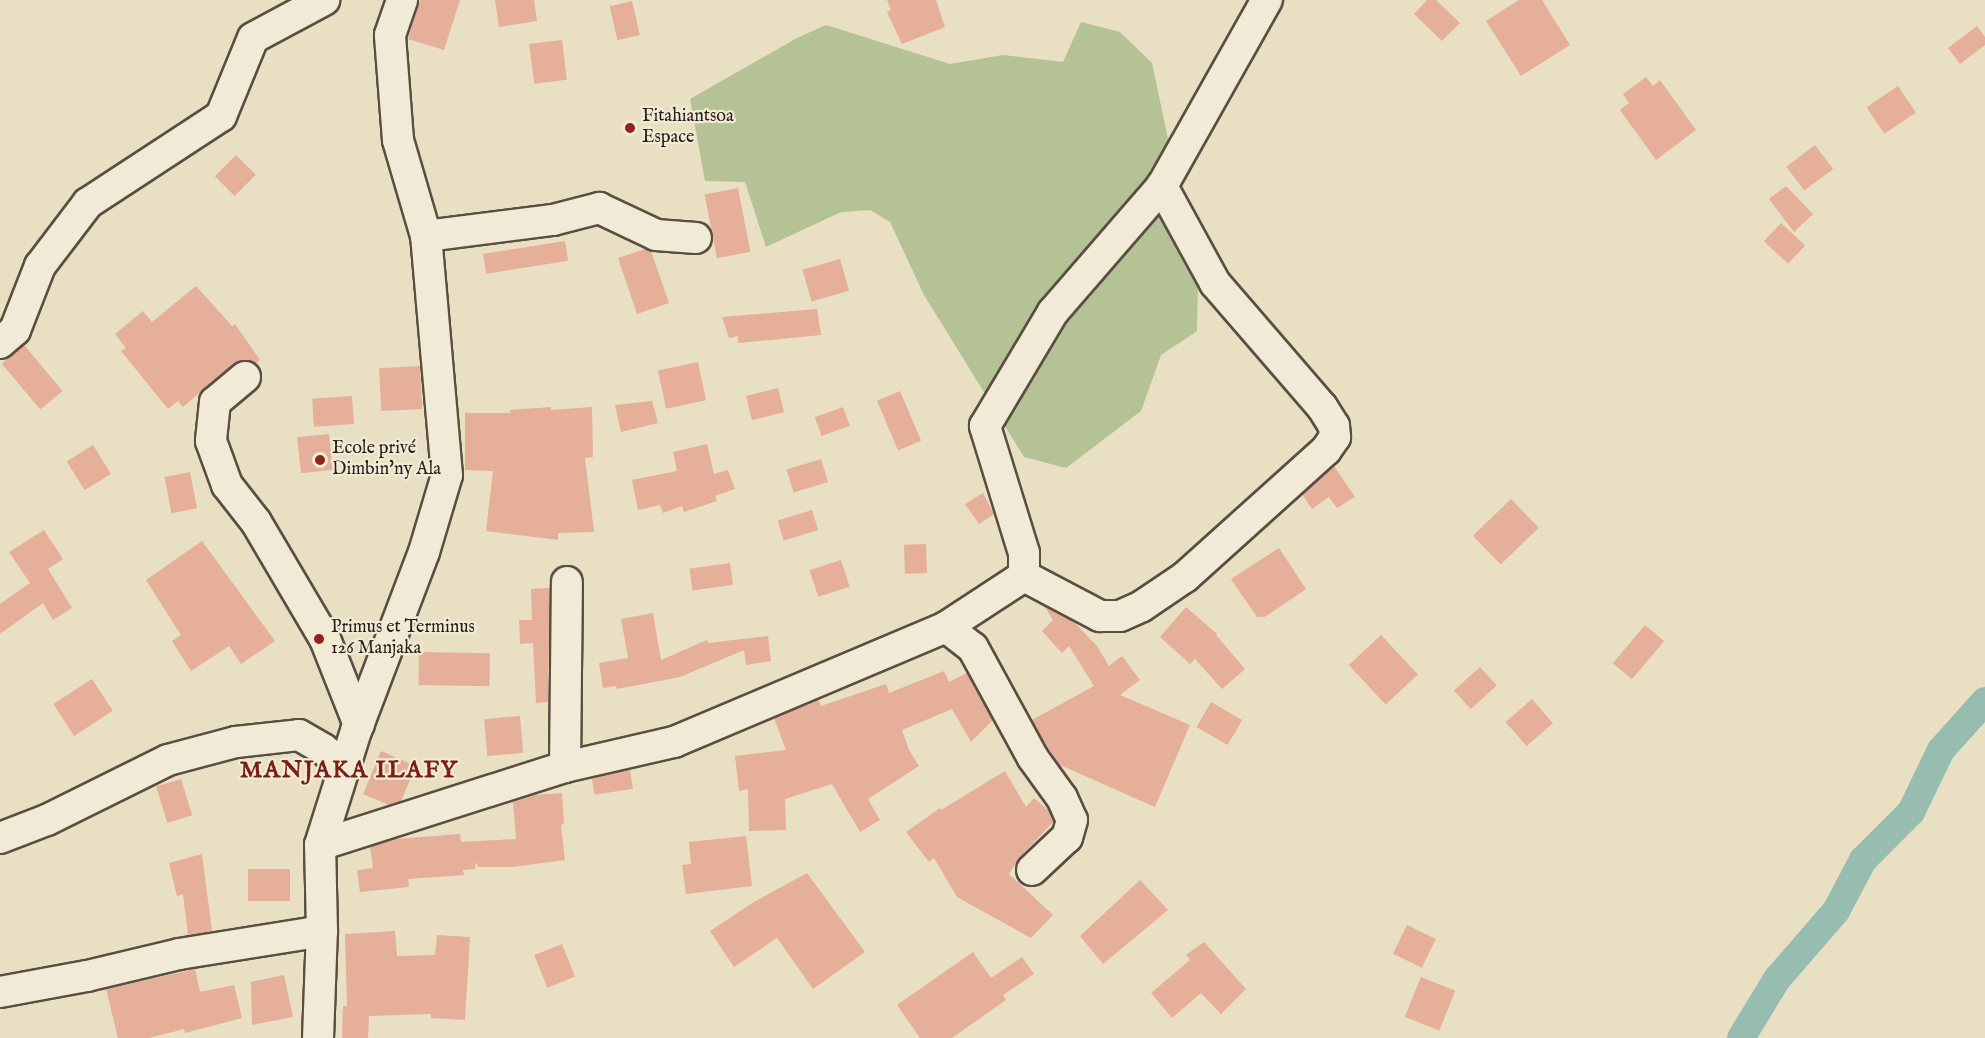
<!DOCTYPE html>
<html>
<head>
<meta charset="utf-8">
<style>
	body { margin:0 }
	#map { position:relative; width:1985px; height:1038px; overflow:hidden; background:#e9dfc2; font-family:"IM FELL English",serif }
	div>[style] { position:absolute }
	.green>* { inset:0; background:#b4c295 }
	.canal>* { height:28px; margin:-14px; padding:0 14px; transform-origin:14px; border-radius:14px; background:#97bdb1 }
	.building>* { inset:0; background:#e5af9a; transform-origin:0 0 }
	.roads { filter:drop-shadow(2px 0 #5a4e41) drop-shadow(-2px 0 #5a4e41) drop-shadow(0 2px #5a4e41) drop-shadow(0 -2px #5a4e41) }
	.street>* { height:30px; margin:-15px; padding:0 15px; transform-origin:15px; border-radius:15px; background:#f1ead7 }
	.dots>* { width:16px; height:16px; translate:-50% -50%; box-sizing:border-box; border:3px solid #f1ead7; border-radius:50% }
	span { translate:-50% -50%; white-space:nowrap; text-align:center; line-height:1.15; -webkit-text-stroke:4.5px #f1ead7; paint-order:stroke }
	.poi-label { font-size:18px; color:#2b1d16 }
	.left { translate:0 -50%; text-align:left }
	.district-label { font-size:24px; color:#7a1f14; font-weight:700; letter-spacing:1.5px }
</style>
</head>
<body>
<div id="map">
	<div class="green">
		<i style="clip-path:polygon(1081px 22px,1120px 32px,1152px 63px,1198px 281px,1197px 331px,1161px 355px,1141px 411px,1066px 468px,1024px 457px,924px 295px,890px 222px,870px 210px,841px 212px,766px 247px,745px 182px,705px 181px,690px 99px,797px 38px,826px 25px,950px 64px,1003px 55px,1063px 62px)"></i>
	</div>
	<div class="canal">
		<i style="left:1741px;top:1038px;width:69px;rotate:-58.6deg"></i>
		<i style="left:1777px;top:979px;width:90px;rotate:-49.1deg"></i>
		<i style="left:1836px;top:911px;width:58px;rotate:-62.1deg"></i>
		<i style="left:1863px;top:860px;width:68px;rotate:-45deg"></i>
		<i style="left:1911px;top:812px;width:69px;rotate:-64.2deg"></i>
		<i style="left:1941px;top:750px;width:66px;rotate:-48.1deg"></i>
	</div>
	<div class="building">
		<i style="clip-path:polygon(420px 0,460px 0,444px 50px,408px 39px)"></i>
		<i style="clip-path:polygon(495px 0,534px 0,537px 21px,499px 27px)"></i>
		<i style="clip-path:polygon(887px 0,936px 0,945px 27px,902px 44px,887px 12px,891px 10px)"></i>
		<i style="clip-path:polygon(1427px 0,1436px 0,1460px 23px,1442px 41px,1414px 14px)"></i>
		<i style="clip-path:polygon(1519px 0,1542px 0,1570px 45px,1521px 76px,1486px 21px)"></i>
		<i style="left:632px;top:1px;width:35px;height:23px;rotate:77deg"></i>
		<i style="clip-path:polygon(1977px 26px,1985px 37px,1985px 45px,1960px 64px,1948px 48px)"></i>
		<i style="left:562px;top:40px;width:40px;height:33px;rotate:83deg"></i>
		<i style="clip-path:polygon(1646px 77px,1653px 86px,1660px 80px,1696px 130px,1656px 160px,1620px 110px,1629px 103px,1623px 94px)"></i>
		<i style="left:1898px;top:86px;width:32px;height:38px;rotate:56deg"></i>
		<i style="left:1815px;top:145px;width:30px;height:36px;rotate:53deg"></i>
		<i style="left:236px;top:155px;width:28px;height:30px;rotate:45deg"></i>
		<i style="clip-path:polygon(1786px 186px,1813px 214px,1794px 232px,1769px 199px)"></i>
		<i style="left:738px;top:188px;width:65px;height:34px;rotate:79deg"></i>
		<i style="left:1781px;top:223px;width:33px;height:25px;rotate:43deg"></i>
		<i style="left:565px;top:241px;width:20px;height:83px;rotate:81deg"></i>
		<i style="clip-path:polygon(645px 249px,651px 251px,669px 303px,637px 314px,618px 258px)"></i>
		<i style="left:840px;top:259px;width:33px;height:39px;rotate:74deg"></i>
		<i style="clip-path:polygon(196px 286px,232px 326px,235px 324px,260px 360px,255px 364px,243px 360px,234px 363px,183px 407px,178px 401px,168px 409px,121px 351px,126px 348px,115px 334px,143px 311px,152px 322px)"></i>
		<i style="clip-path:polygon(817px 309px,821px 335px,738px 343px,738px 336px,729px 338px,722px 317px)"></i>
		<i style="left:24px;top:345px;width:60px;height:29px;rotate:50deg"></i>
		<i style="left:698px;top:362px;width:39px;height:41px;rotate:78deg"></i>
		<i style="left:420px;top:366px;width:43px;height:41px;rotate:87deg"></i>
		<i style="left:778px;top:388px;width:25px;height:33px;rotate:76deg"></i>
		<i style="left:900px;top:391px;width:54px;height:25px;rotate:67deg"></i>
		<i style="left:352px;top:396px;width:28px;height:40px;rotate:86deg"></i>
		<i style="clip-path:polygon(652px 401px,658px 423px,621px 432px,615px 405px)"></i>
		<i style="clip-path:polygon(551px 407px,551px 410px,592px 407px,593px 457px,585px 458px,594px 532px,558px 533px,558px 540px,486px 531px,493px 471px,465px 470px,465px 413px,510px 413px,510px 410px)"></i>
		<i style="left:843px;top:407px;width:20px;height:30px;rotate:70deg"></i>
		<i style="left:329px;top:434px;width:36px;height:32px;rotate:84deg"></i>
		<i style="clip-path:polygon(707px 444px,714px 474px,728px 470px,735px 489px,715px 496px,717px 501px,684px 512px,682px 506px,663px 513px,660px 505px,638px 510px,632px 480px,677px 471px,673px 452px)"></i>
		<i style="left:93px;top:445px;width:34px;height:31px;rotate:58deg"></i>
		<i style="left:821px;top:459px;width:24px;height:36px;rotate:73deg"></i>
		<i style="clip-path:polygon(1334px 466px,1355px 497px,1337px 508px,1329px 497px,1312px 509px,1302px 494px)"></i>
		<i style="left:190px;top:472px;width:37px;height:26px;rotate:79deg"></i>
		<i style="clip-path:polygon(983px 493px,994px 514px,979px 524px,965px 504px)"></i>
		<i style="left:1511px;top:499px;width:40px;height:53px;rotate:46deg"></i>
		<i style="left:812px;top:510px;width:21px;height:36px;rotate:73deg"></i>
		<i style="clip-path:polygon(44px 530px,63px 559px,48px 569px,72px 608px,53px 620px,43px 603px,0 634px,0 604px,30px 583px,9px 552px)"></i>
		<i style="clip-path:polygon(202px 541px,275px 641px,241px 664px,229px 646px,191px 671px,172px 641px,181px 635px,146px 580px)"></i>
		<i style="left:926px;top:544px;width:29px;height:22px;rotate:88deg"></i>
		<i style="clip-path:polygon(1279px 548px,1306px 589px,1265px 617px,1257px 617px,1231px 579px)"></i>
		<i style="left:841px;top:560px;width:28px;height:33px;rotate:72deg"></i>
		<i style="left:730px;top:563px;width:22px;height:41px;rotate:82deg"></i>
		<i style="clip-path:polygon(550px 588px,548px 702px,536px 703px,533px 643px,520px 644px,519px 620px,532px 620px,531px 589px)"></i>
		<i style="clip-path:polygon(1045px 607px,1074px 622px,1097px 646px,1109px 666px,1122px 656px,1140px 680px,1120px 695px,1190px 725px,1155px 807px,1060px 765px,1044px 742px,1032px 720px,1094px 686px,1069px 646px,1062px 653px,1042px 631px,1053px 620px)"></i>
		<i style="clip-path:polygon(1186px 607px,1217px 634px,1216px 635px,1245px 669px,1222px 689px,1195px 659px,1190px 664px,1160px 637px)"></i>
		<i style="clip-path:polygon(653px 613px,661px 660px,707px 640px,708px 643px,768px 636px,771px 661px,746px 665px,744px 650px,680px 677px,617px 689px,616px 686px,603px 688px,599px 663px,628px 658px,621px 619px)"></i>
		<i style="left:1645px;top:625px;width:25px;height:50px;rotate:40deg"></i>
		<i style="left:1381px;top:635px;width:54px;height:44px;rotate:47deg"></i>
		<i style="left:419px;top:652px;width:71px;height:33px;rotate:1deg"></i>
		<i style="left:1480px;top:667px;width:25px;height:35px;rotate:48deg"></i>
		<i style="clip-path:polygon(944px 671px,949px 682px,967px 673px,993px 720px,971px 742px,952px 709px,902px 730px,909px 750px,919px 766px,868px 799px,880px 820px,860px 832px,832px 784px,785px 799px,786px 830px,749px 831px,748px 789px,739px 791px,735px 756px,786px 750px,774px 718px,819px 700px,821px 706px,886px 684px,889px 693px)"></i>
		<i style="left:92px;top:679px;width:38px;height:46px;rotate:57deg"></i>
		<i style="left:1532px;top:699px;width:32px;height:35px;rotate:49deg"></i>
		<i style="left:1211px;top:702px;width:36px;height:29px;rotate:30deg"></i>
		<i style="left:520px;top:716px;width:37px;height:36px;rotate:85deg"></i>
		<i style="clip-path:polygon(381px 751px,416px 766px,401px 801px,389px 805px,363px 794px)"></i>
		<i style="left:630px;top:770px;width:19px;height:39px;rotate:81deg"></i>
		<i style="clip-path:polygon(1005px 771px,1026px 807px,1034px 798px,1049px 811px,1054px 821px,1020px 857px,1009px 874px,1053px 915px,1031px 938px,957px 897px,934px 858px,929px 862px,906px 832px,940px 808px,941px 810px)"></i>
		<i style="left:181px;top:779px;width:38px;height:26px;rotate:73deg"></i>
		<i style="clip-path:polygon(562px 793px,564px 824px,561px 825px,565px 860px,512px 867px,478px 867px,476px 862px,475px 869px,463px 870px,464px 875px,408px 879px,409px 887px,360px 892px,357px 870px,373px 868px,370px 847px,395px 839px,460px 834px,461px 842px,516px 839px,513px 802px,535px 795px)"></i>
		<i style="clip-path:polygon(746px 836px,752px 886px,686px 894px,682px 865px,691px 864px,689px 842px)"></i>
		<i style="clip-path:polygon(202px 854px,212px 931px,188px 935px,183px 894px,177px 896px,169px 863px)"></i>
		<i style="left:290px;top:869px;width:32px;height:42px;rotate:90deg"></i>
		<i style="clip-path:polygon(807px 873px,865px 952px,813px 989px,777px 938px,734px 967px,710px 931px,754px 902px)"></i>
		<i style="clip-path:polygon(1140px 880px,1168px 910px,1103px 964px,1080px 936px)"></i>
		<i style="left:1407px;top:925px;width:32px;height:32px;rotate:26deg"></i>
		<i style="clip-path:polygon(395px 931px,397px 956px,435px 955px,437px 935px,470px 937px,465px 1020px,431px 1018px,431px 1014px,369px 1016px,368px 1038px,342px 1038px,343px 1006px,347px 1006px,345px 934px)"></i>
		<i style="clip-path:polygon(1204px 942px,1246px 989px,1221px 1014px,1201px 993px,1172px 1018px,1151px 993px,1190px 960px,1186px 955px)"></i>
		<i style="left:562px;top:944px;width:35px;height:30px;rotate:68deg"></i>
		<i style="clip-path:polygon(973px 952px,991px 978px,1022px 957px,1034px 974px,1003px 995px,1006px 1000px,952px 1038px,920px 1038px,897px 1005px)"></i>
		<i style="clip-path:polygon(195px 969px,200px 992px,234px 985px,242px 1018px,185px 1033px,184px 1029px,149px 1038px,118px 1038px,106px 989px)"></i>
		<i style="clip-path:polygon(284px 975px,293px 1017px,252px 1025px,251px 982px)"></i>
		<i style="left:1421px;top:977px;width:37px;height:43px;rotate:22deg"></i>
	</div>
	<div class="roads">
		<div class="street">
			<i style="left:426px;top:236px;width:128px;rotate:-7.2deg"></i>
			<i style="left:553px;top:220px;width:48px;rotate:-14.6deg"></i>
			<i style="left:599px;top:208px;width:63px;rotate:25.3deg"></i>
			<i style="left:656px;top:235px;width:40px;rotate:4.3deg"></i>
			<i style="left:0;top:343px;width:20px;rotate:-41deg"></i>
			<i style="left:15px;top:330px;width:69px;rotate:-68.7deg"></i>
			<i style="left:40px;top:266px;width:79px;rotate:-52.7deg"></i>
			<i style="left:88px;top:203px;width:159px;rotate:-33.2deg"></i>
			<i style="left:221px;top:116px;width:84px;rotate:-67.7deg"></i>
			<i style="left:253px;top:38px;width:81px;rotate:-28.2deg"></i>
			<i style="left:245px;top:377px;width:39px;rotate:140deg"></i>
			<i style="left:215px;top:402px;width:39px;rotate:96deg"></i>
			<i style="left:211px;top:441px;width:47px;rotate:70deg"></i>
			<i style="left:227px;top:485px;width:47px;rotate:51.9deg"></i>
			<i style="left:256px;top:522px;width:136px;rotate:59.5deg"></i>
			<i style="left:325px;top:639px;width:92px;rotate:68.4deg"></i>
			<i style="left:1024px;top:576px;width:86px;rotate:27.8deg"></i>
			<i style="left:1100px;top:616px;width:20px"></i>
			<i style="left:1120px;top:616px;width:24px;rotate:-24deg"></i>
			<i style="left:1142px;top:606px;width:52px;rotate:-34deg"></i>
			<i style="left:1185px;top:577px;width:190px;rotate:-42deg"></i>
			<i style="left:1326px;top:450px;width:16px;rotate:-55deg"></i>
			<i style="left:1335px;top:437px;width:11px;rotate:-95deg"></i>
			<i style="left:1334px;top:426px;width:22px;rotate:-122deg"></i>
			<i style="left:1322px;top:407px;width:164px;rotate:-130.8deg"></i>
			<i style="left:1215px;top:283px;width:111px;rotate:-118.7deg"></i>
			<i style="left:946px;top:627px;width:93px;rotate:-33.2deg"></i>
			<i style="left:1024px;top:576px;width:23px;rotate:-90deg"></i>
			<i style="left:1024px;top:553px;width:133px;rotate:-107.1deg"></i>
			<i style="left:985px;top:426px;width:133px;rotate:-59.2deg"></i>
			<i style="left:1053px;top:312px;width:167px;rotate:-49.1deg"></i>
			<i style="left:1162px;top:186px;width:214px;rotate:-60.6deg"></i>
			<i style="left:565px;top:767px;width:185px;rotate:-89.4deg"></i>
			<i style="left:0;top:838px;width:50px;rotate:-21deg"></i>
			<i style="left:47px;top:820px;width:135px;rotate:-26.4deg"></i>
			<i style="left:168px;top:760px;width:70px;rotate:-14.8deg"></i>
			<i style="left:236px;top:742px;width:63px;rotate:-6.3deg"></i>
			<i style="left:299px;top:735px;width:28px;rotate:30deg"></i>
			<i style="left:323px;top:749px;width:28px;rotate:39deg"></i>
			<i style="left:320px;top:845px;width:257px;rotate:-17.7deg"></i>
			<i style="left:565px;top:767px;width:112px;rotate:-12.9deg"></i>
			<i style="left:674px;top:742px;width:295px;rotate:-22.9deg"></i>
			<i style="left:946px;top:627px;width:34px;rotate:38deg"></i>
			<i style="left:973px;top:648px;width:125px;rotate:61.4deg"></i>
			<i style="left:1033px;top:758px;width:49px;rotate:54.1deg"></i>
			<i style="left:1062px;top:798px;width:24px;rotate:66deg"></i>
			<i style="left:1072px;top:820px;width:18px;rotate:106deg"></i>
			<i style="left:1067px;top:837px;width:48px;rotate:136.7deg"></i>
			<i style="left:0;top:992px;width:88px;rotate:-10.4deg"></i>
			<i style="left:87px;top:976px;width:95px;rotate:-13.4deg"></i>
			<i style="left:179px;top:954px;width:145px;rotate:-9.1deg"></i>
			<i style="left:318px;top:1038px;width:107px;rotate:-87.9deg"></i>
			<i style="left:322px;top:931px;width:86px;rotate:-91.3deg"></i>
			<i style="left:320px;top:845px;width:120px;rotate:-72.5deg"></i>
			<i style="left:356px;top:731px;width:191px;rotate:-69.2deg"></i>
			<i style="left:424px;top:552px;width:80px;rotate:-73.4deg"></i>
			<i style="left:447px;top:475px;width:240px;rotate:-95deg"></i>
			<i style="left:426px;top:236px;width:100px;rotate:-106.3deg"></i>
			<i style="left:398px;top:140px;width:105px;rotate:-94.4deg"></i>
			<i style="left:390px;top:35px;width:37px;rotate:-71deg"></i>
		</div>
	</div>
	<div class="dots">
		<i style="left:630px;top:128px;background:#8f2418"></i>
		<i style="left:320px;top:460px;background:#8f2418"></i>
		<i style="left:319px;top:639px;background:#8f2418"></i>
	</div>
	<div class="poi-label">
		<span class="left" style="left:642px;top:128px">Fitahiantsoa<br>Espace</span>
		<span class="left" style="left:332px;top:460px">Ecole privé<br>Dimbin'ny Ala</span>
		<span class="left" style="left:331px;top:639px">Primus et Terminus<br>126 Manjaka</span>
	</div>
	<div class="district-label">
		<span style="left:349px;top:771px">MANJAKA ILAFY</span>
	</div>
</div>
</body>
</html>
